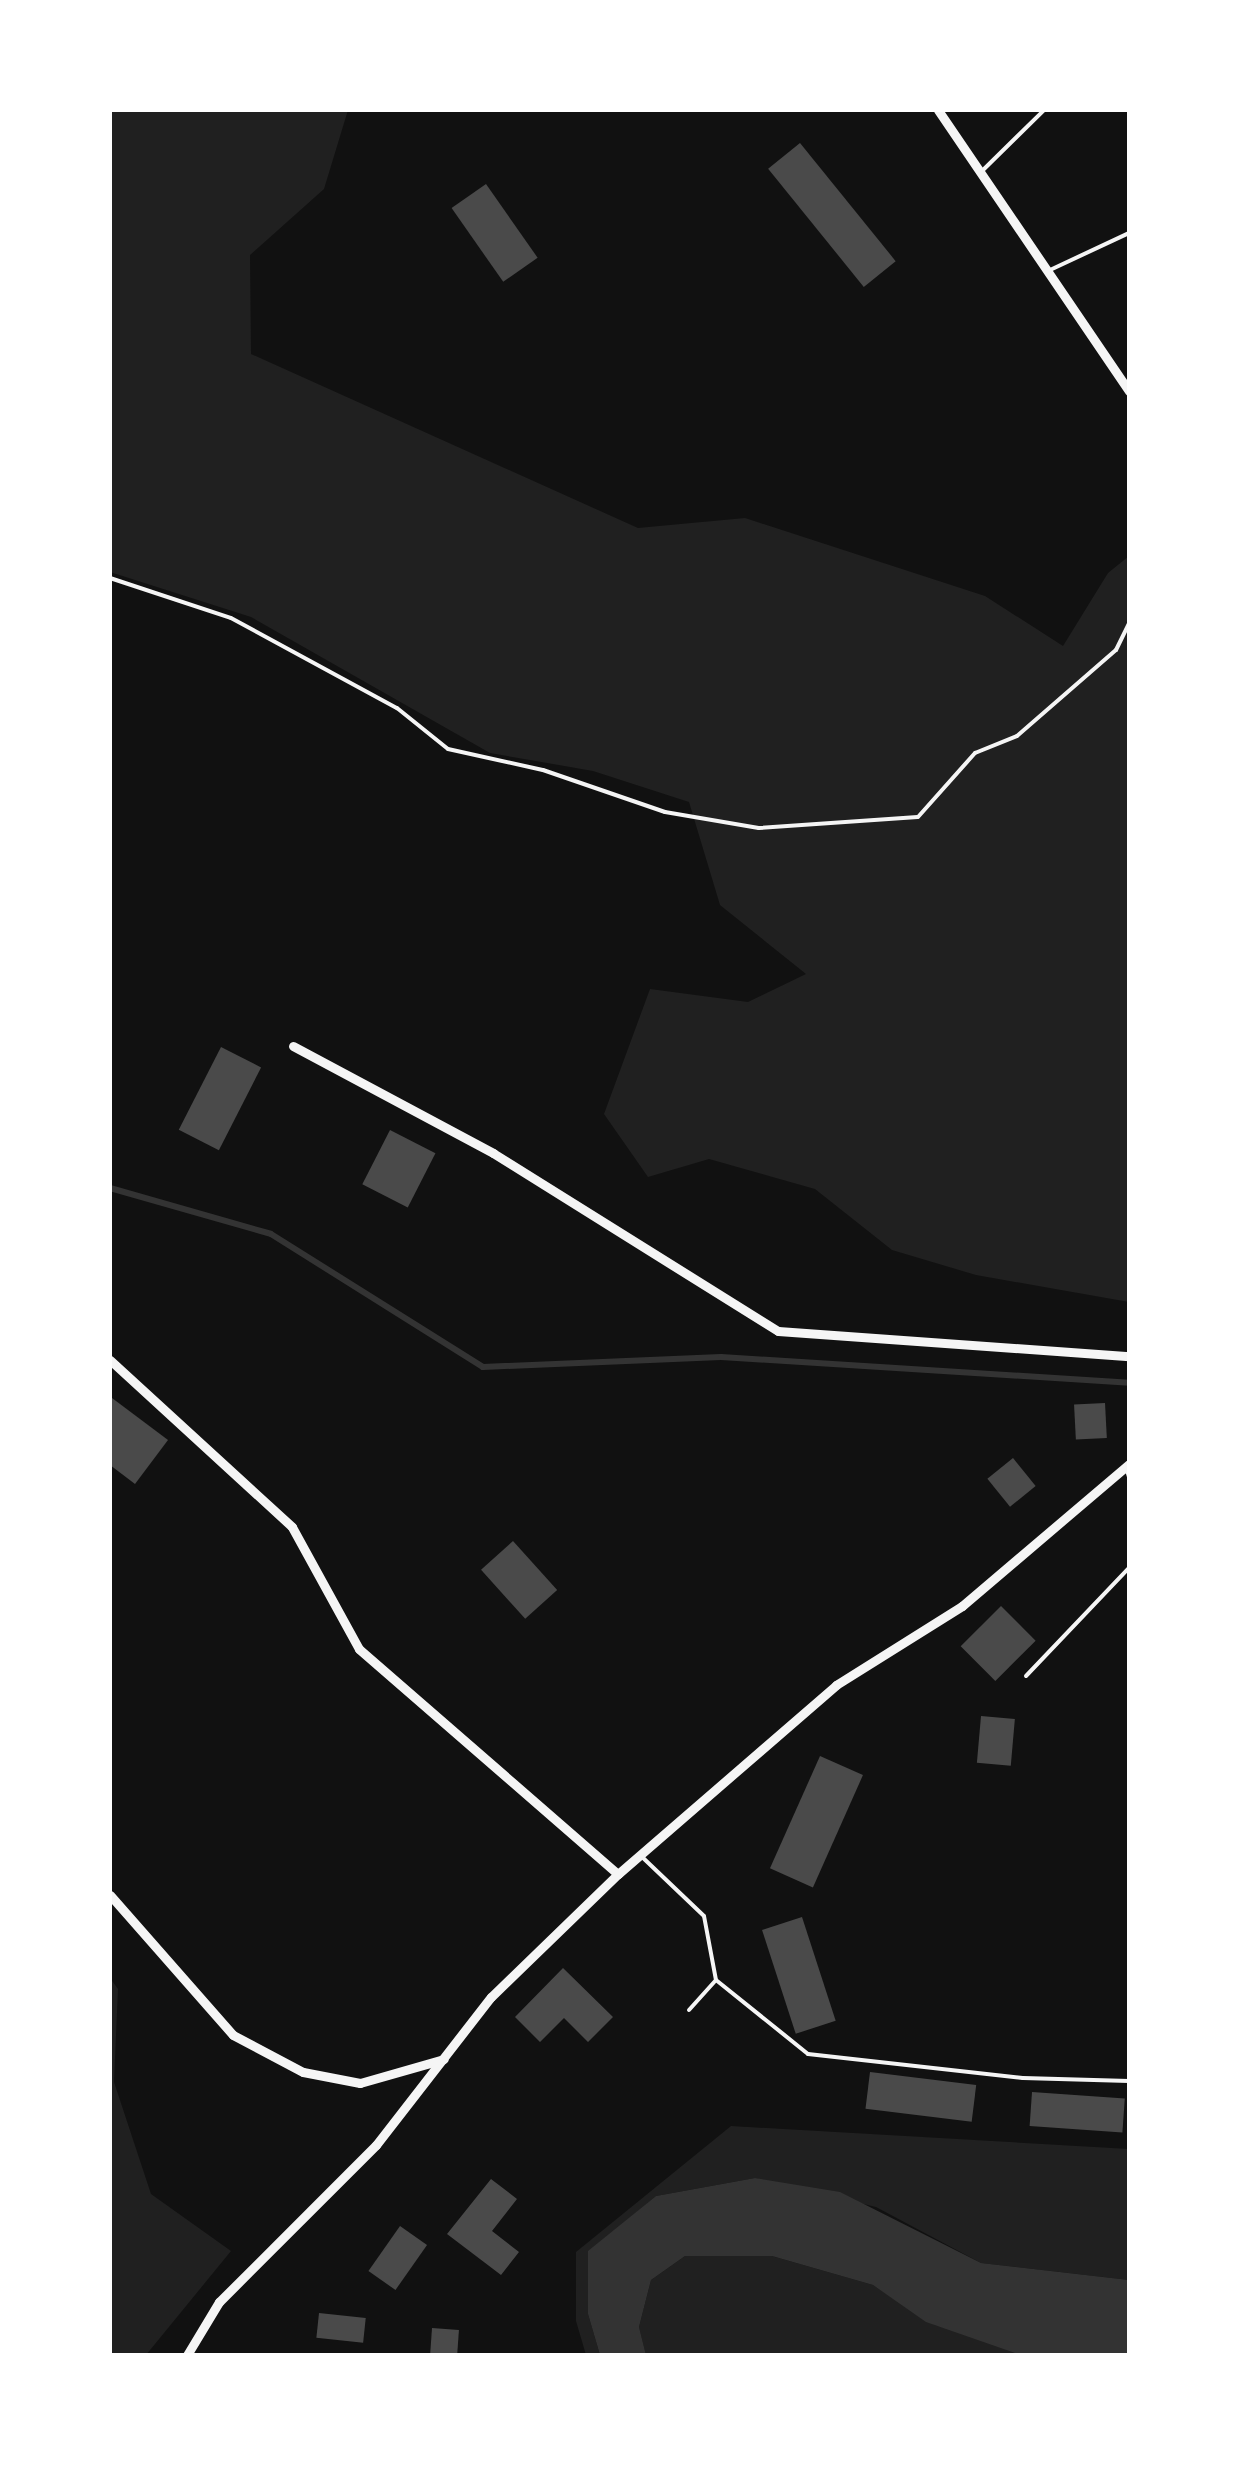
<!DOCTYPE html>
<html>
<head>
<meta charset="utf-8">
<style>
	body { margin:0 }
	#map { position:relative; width:1239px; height:2465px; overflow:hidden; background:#111; font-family:"Sofia Sans Condensed",sans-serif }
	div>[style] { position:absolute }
	.green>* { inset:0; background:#202020 }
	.water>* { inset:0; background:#333 }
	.stream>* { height:6px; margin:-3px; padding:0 3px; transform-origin:3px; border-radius:3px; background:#333 }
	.building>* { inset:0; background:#4a4a4a; transform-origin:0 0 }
	.path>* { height:4px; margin:-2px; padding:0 2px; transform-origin:2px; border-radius:2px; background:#f5f5f5 }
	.service>* { height:4px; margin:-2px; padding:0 2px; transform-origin:2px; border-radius:2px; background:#f5f5f5 }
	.minor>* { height:9px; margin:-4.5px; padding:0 4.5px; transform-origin:4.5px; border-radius:4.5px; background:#f5f5f5 }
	span { translate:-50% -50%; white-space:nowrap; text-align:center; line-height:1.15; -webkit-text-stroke:10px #fff; paint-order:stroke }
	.frame { position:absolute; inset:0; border:112px solid #fff; pointer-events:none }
</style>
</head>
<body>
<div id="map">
	<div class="green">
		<i style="clip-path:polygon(110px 110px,348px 110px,324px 189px,250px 255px,251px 354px,638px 528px,745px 518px,985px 596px,1063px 646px,1108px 573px,1129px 556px,1129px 1302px,976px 1275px,892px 1250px,815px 1189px,709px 1159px,648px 1177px,604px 1114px,650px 989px,748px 1002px,806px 974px,720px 905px,689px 802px,593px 771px,490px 753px,251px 617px,110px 572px)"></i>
		<i style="clip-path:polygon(110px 1978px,118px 1989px,114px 2082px,151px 2194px,231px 2251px,146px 2355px,110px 2355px)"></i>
		<i style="clip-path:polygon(731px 2126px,1129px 2149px,1129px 2280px,981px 2263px,876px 2207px,755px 2178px,656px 2196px,589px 2252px,588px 2314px,600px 2355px,586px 2355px,576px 2321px,576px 2252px)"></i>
		<i style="clip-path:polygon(685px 2256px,772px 2256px,873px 2285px,935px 2325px,1092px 2355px,646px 2355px,639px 2327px,651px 2280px)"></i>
	</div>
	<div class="water">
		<i style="clip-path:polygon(755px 2178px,840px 2192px,981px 2263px,1129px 2280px,1129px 2355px,1021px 2355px,926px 2322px,873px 2285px,772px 2256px,685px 2256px,651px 2280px,639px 2327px,646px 2355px,600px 2355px,588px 2314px,588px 2251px,656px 2196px)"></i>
	</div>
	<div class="stream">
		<i style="left:110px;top:1188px;width:167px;rotate:15.9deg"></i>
		<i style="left:271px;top:1234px;width:250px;rotate:32.1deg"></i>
		<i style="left:483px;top:1367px;width:238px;rotate:-2.4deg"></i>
		<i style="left:721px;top:1357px;width:409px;rotate:3.6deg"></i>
	</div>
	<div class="building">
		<i style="left:800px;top:143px;width:152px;height:41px;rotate:51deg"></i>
		<i style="left:486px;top:184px;width:90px;height:42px;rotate:55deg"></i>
		<i style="left:221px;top:1047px;width:45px;height:93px;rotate:27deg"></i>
		<i style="left:390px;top:1130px;width:51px;height:61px;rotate:27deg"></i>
		<i style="clip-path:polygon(112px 1398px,168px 1440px,135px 1484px,110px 1465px)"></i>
		<i style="left:1105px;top:1403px;width:35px;height:31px;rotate:87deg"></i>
		<i style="left:1013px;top:1458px;width:36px;height:33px;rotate:51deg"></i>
		<i style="left:513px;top:1541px;width:66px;height:43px;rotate:48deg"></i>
		<i style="left:1001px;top:1606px;width:49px;height:57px;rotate:45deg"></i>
		<i style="left:981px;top:1716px;width:34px;height:47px;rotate:5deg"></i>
		<i style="left:820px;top:1756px;width:47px;height:123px;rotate:24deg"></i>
		<i style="left:802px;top:1917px;width:109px;height:42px;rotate:72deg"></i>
		<i style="clip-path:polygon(563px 1968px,613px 2017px,588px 2042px,564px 2018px,540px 2042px,515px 2017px)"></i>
		<i style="left:870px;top:2072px;width:107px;height:37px;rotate:7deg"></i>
		<i style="left:1032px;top:2092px;width:93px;height:34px;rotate:4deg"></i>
		<i style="clip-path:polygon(491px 2179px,517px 2199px,492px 2231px,519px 2252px,501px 2275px,447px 2234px)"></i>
		<i style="left:400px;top:2226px;width:33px;height:55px;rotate:35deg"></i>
		<i style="left:319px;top:2313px;width:47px;height:25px;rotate:6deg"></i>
		<i style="left:432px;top:2328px;width:27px;height:25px;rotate:4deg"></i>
	</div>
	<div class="path">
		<i style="left:110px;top:578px;width:127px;rotate:18.3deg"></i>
		<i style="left:231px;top:618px;width:189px;rotate:28.5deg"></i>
		<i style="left:397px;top:708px;width:65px;rotate:38.8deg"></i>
		<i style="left:448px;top:749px;width:97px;rotate:12.5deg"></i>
		<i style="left:543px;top:770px;width:129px;rotate:19deg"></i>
		<i style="left:665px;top:812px;width:95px;rotate:9.7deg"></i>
		<i style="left:759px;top:828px;width:159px;rotate:-4deg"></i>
		<i style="left:918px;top:817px;width:86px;rotate:-48.3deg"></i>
		<i style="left:975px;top:753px;width:45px;rotate:-22deg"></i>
		<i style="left:1017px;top:736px;width:131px;rotate:-41deg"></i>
		<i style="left:1116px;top:650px;width:30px;rotate:-64deg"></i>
	</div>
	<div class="service">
		<i style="left:981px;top:172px;width:88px;rotate:-44.5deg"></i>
		<i style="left:1050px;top:270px;width:87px;rotate:-25.1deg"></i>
		<i style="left:1126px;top:1467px;width:10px;rotate:73deg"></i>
		<i style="left:1026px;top:1676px;width:149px;rotate:-46.4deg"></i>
		<i style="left:640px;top:1855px;width:88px;rotate:43.6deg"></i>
		<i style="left:704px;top:1916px;width:65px;rotate:79.4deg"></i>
		<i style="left:716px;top:1980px;width:118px;rotate:38.8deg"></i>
		<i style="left:808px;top:2054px;width:216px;rotate:6.4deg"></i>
		<i style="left:1023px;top:2078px;width:106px;rotate:1.6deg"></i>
		<i style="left:689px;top:2010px;width:40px;rotate:-48deg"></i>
	</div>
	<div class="minor">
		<i style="left:938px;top:110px;width:340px;rotate:55.8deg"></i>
		<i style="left:293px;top:1046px;width:227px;rotate:28.1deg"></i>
		<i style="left:493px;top:1153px;width:336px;rotate:32deg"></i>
		<i style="left:778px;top:1331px;width:352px;rotate:4.1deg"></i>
		<i style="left:110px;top:1360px;width:247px;rotate:42.5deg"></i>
		<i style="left:292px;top:1527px;width:139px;rotate:61.2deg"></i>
		<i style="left:359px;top:1649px;width:343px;rotate:41deg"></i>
		<i style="left:110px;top:1895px;width:186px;rotate:48.7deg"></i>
		<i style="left:233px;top:2035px;width:79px;rotate:27.9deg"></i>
		<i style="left:303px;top:2072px;width:58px;rotate:10.9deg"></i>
		<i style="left:360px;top:2083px;width:87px;rotate:-15.9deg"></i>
		<i style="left:187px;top:2355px;width:62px;rotate:-58.9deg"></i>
		<i style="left:219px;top:2302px;width:222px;rotate:-45deg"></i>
		<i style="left:376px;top:2145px;width:187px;rotate:-52.2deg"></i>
		<i style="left:491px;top:1997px;width:177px;rotate:-44.1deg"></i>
		<i style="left:618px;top:1874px;width:289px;rotate:-40.9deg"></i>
		<i style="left:836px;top:1685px;width:149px;rotate:-32.1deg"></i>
		<i style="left:962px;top:1606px;width:219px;rotate:-40.4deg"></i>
	</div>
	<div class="frame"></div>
</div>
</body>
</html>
